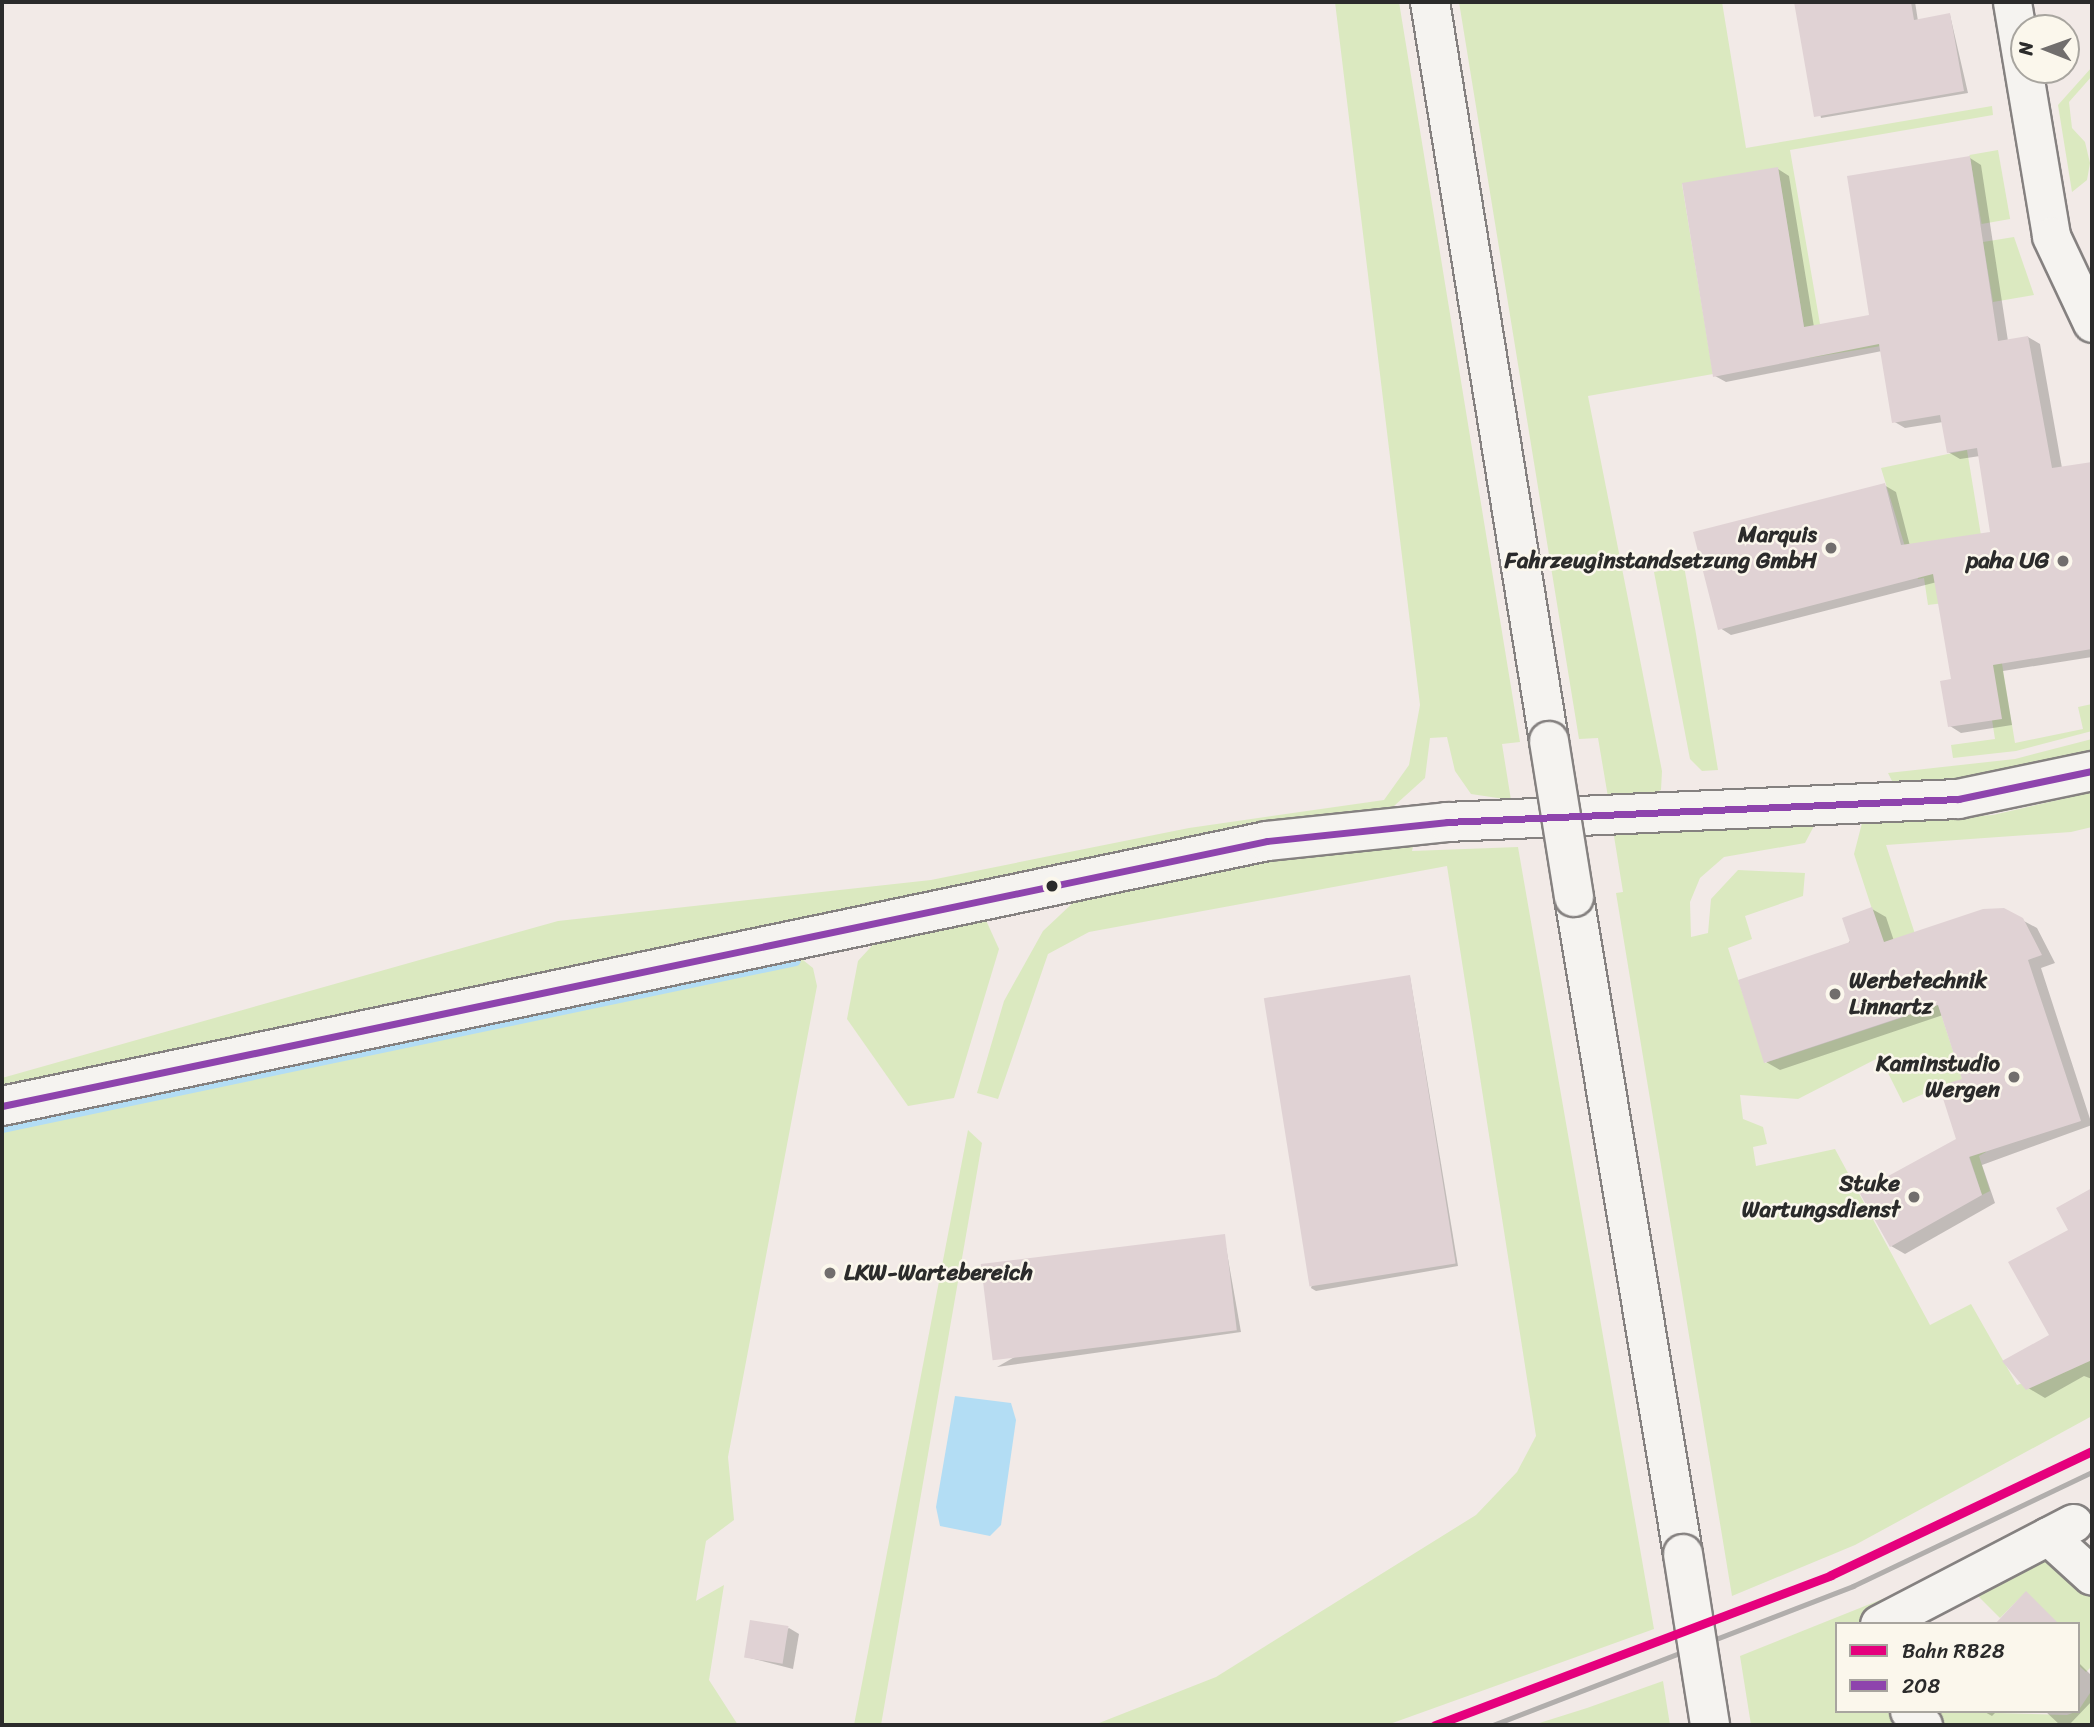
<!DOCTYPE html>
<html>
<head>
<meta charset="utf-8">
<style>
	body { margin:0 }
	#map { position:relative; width:2094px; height:1727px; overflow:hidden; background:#f2eae7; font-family:Sriracha,sans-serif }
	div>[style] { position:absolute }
	.green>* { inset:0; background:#dbe9c0; transform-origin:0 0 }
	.water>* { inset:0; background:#b3ddf4 }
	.shadow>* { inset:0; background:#0003 }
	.stream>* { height:10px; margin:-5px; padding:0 5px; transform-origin:5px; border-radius:5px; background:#b3ddf4 }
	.building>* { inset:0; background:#e0d2d4; transform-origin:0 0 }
	.roads { filter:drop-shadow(2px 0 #858180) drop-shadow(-2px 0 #858180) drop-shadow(0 2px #858180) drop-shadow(0 -2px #858180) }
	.street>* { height:37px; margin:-18.5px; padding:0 18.5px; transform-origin:18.5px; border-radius:18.5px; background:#f5f3f0 }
	.secondary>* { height:38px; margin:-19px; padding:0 19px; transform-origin:19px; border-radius:19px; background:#f5f3f0 }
	.primary>* { height:38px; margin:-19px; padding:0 19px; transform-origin:19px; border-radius:19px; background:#f5f3f0 }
	.rail>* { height:5px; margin:-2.5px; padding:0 2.5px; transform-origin:2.5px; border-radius:2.5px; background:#b1aeac }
	.bridges { filter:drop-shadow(2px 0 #858180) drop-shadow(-2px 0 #858180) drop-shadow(0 2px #858180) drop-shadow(0 -2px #858180) }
	.primary-bridge>* { height:38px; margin:-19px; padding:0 19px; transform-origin:19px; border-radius:19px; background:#f5f3f0 }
	.bus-1>* { height:7px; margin:-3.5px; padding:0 3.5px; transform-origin:3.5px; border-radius:3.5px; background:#8e44ad }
	.rail-1>* { height:9px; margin:-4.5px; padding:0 4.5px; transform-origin:4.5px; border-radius:4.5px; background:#e5007d }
	.dots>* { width:19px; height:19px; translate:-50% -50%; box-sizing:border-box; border:4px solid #fbf7ec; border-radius:50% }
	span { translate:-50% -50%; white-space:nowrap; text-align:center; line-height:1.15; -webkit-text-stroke:5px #fbf7ec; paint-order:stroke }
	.poi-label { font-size:23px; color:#2b2b2b; font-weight:700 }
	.right { translate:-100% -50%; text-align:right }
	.left { translate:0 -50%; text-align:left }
	.frame { position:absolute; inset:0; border:4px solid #2b2b2b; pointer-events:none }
	.legend { position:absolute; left:1835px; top:1622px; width:245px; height:91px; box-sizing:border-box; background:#fbf7ec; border:2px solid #a8a59f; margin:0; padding:9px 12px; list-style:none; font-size:21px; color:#2b2b2b }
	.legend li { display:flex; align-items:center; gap:14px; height:35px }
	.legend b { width:35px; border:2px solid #a8a59f }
	.north { position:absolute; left:2010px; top:14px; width:70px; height:70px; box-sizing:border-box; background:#fbf7ec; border:2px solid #a8a59f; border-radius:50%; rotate:271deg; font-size:19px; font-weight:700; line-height:28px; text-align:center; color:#2b2b2b }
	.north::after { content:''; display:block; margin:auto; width:24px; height:32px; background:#716e6d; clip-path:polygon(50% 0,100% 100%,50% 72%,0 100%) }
</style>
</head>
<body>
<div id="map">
	<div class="green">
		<i style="clip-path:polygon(1335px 2px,1399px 2px,1520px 742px,1502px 744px,1511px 800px,1471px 794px,1455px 771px,1447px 737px,1430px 738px,1425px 778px,1394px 806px,1377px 812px,2px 1092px,2px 1078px,558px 921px,931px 880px,1189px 828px,1384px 800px,1409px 765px,1420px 705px)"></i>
		<i style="clip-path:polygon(1459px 2px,1722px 2px,1746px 148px,1992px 106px,1993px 115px,1790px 150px,1820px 324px,1923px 339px,1809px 358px,1778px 168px,1682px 184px,1713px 374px,1588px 396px,1662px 771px,1661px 790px,1654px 793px,1608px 797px,1598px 738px,1579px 739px)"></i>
		<i style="clip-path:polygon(2092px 67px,2092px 76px,2069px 102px,2072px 128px,2085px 142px,2090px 163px,2087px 180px,2072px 192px,2058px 105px)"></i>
		<i style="left:1998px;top:150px;width:70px;height:29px;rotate:80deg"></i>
		<i style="clip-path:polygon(2014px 237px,2034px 295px,1993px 302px,1983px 242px)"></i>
		<i style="clip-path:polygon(1967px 450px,2015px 743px,2083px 729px,2078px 707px,2092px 704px,2092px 731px,2016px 751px,1953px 758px,1951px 745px,1995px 739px,1992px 720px,1944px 603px,1928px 605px,1924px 578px,1918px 579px,1906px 550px,1881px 468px)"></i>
		<i style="clip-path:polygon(1684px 566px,1696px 634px,1718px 770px,1702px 771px,1690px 759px,1654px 572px)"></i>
		<i style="clip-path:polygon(2092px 739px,2092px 751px,2000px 774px,1894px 785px,1888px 773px,2015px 759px)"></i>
		<i style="clip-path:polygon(2092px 792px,2092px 827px,2071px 832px,1886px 845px,1986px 1152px,1979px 1156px,1990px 1191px,1982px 1195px,1946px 1084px,1903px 1103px,1880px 1057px,1798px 1099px,1740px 1095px,1743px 1119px,1763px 1127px,1767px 1144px,1753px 1147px,1756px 1166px,1835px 1149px,1930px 1325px,1971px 1304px,2017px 1385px,2092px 1360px,2092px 1416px,1855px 1545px,1732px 1596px,1616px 893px,1623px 892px,1613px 830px,1815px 824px,1805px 843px,1724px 857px,1700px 878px,1690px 902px,1691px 937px,1708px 933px,1711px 899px,1738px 870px,1805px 873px,1803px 896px,1745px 916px,1752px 939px,1728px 948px,1765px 1063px,1907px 1016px,1854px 854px,1862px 823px,1993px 815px)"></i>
		<i style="clip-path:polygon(1415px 838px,1412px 851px,1518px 847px,1654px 1629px,1387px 1725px,1094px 1725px,1216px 1677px,1476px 1515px,1517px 1472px,1536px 1436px,1447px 866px,1089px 932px,1048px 954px,998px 1099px,977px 1093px,1004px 1001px,1043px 931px,1077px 899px,1155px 877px)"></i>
		<i style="clip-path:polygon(985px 918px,999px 949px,954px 1098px,908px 1106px,847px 1019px,858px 961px,880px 937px)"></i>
		<i style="clip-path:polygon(798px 956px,813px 968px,817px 986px,728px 1457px,734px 1520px,706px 1541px,696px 1601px,724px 1585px,709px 1680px,738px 1725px,2px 1725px,2px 1119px)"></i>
		<i style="clip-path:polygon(968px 1130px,982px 1143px,881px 1725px,854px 1725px)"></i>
		<i style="clip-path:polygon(2042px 1549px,2092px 1593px,2092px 1666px,2086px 1672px,2078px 1665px,2078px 1624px,2058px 1624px,2026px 1592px,2000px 1618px,1968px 1586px)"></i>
		<i style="clip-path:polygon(1960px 1568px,1858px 1624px,1837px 1624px,1837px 1711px,1897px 1711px,1911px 1725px,1751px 1725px,1740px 1656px)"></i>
		<i style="clip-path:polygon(1663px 1681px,1670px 1725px,1533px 1725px,1587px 1708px)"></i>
		<i style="clip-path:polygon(2092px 1690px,2092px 1725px,1940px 1725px,1926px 1711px,2067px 1715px,2078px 1711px)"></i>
	</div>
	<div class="water">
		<i style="clip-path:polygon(955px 1396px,1011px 1403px,1016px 1420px,1001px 1525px,990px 1536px,940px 1526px,936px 1507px)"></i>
	</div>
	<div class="shadow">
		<i style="clip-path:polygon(1796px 2px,1915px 2px,1918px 21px,1950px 15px,1968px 93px,1821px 118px)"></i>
		<i style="clip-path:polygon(1970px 158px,1981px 165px,2008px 341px,2028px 337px,2040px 344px,2062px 468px,2092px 464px,2092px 657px,2003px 671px,2012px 725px,1961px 733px,1950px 726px,1953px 680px,1937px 582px,1731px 635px,1720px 628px,1884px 485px,1896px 492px,1910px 546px,1992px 533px,1980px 456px,1960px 459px,1948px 452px,1943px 422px,1905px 428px,1893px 421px,1882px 351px,1726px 382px,1715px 376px,1778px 169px,1789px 176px,1814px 327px,1871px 317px)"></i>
		<i style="clip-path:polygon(1872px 909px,1886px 917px,1894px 941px,2022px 920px,2037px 928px,2055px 963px,2041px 968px,2092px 1125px,1982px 1165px,1995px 1203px,1905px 1254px,1891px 1246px,1958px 1139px,1964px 1080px,1943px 1015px,1780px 1070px,1766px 1062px)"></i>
		<i style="clip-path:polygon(1410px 977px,1458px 1266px,1316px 1291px,1311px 1288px)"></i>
		<i style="clip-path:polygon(2092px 1190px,2092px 1379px,2084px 1376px,2045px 1398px,2028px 1388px,2051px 1336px,2071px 1230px,2059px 1208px)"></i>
		<i style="clip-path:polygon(1224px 1236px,1241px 1332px,997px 1367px)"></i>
		<i style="clip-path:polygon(789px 1628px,799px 1634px,793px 1669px,746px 1657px)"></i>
		<i style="clip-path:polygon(2078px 1662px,2092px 1676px,2092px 1701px,2069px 1725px,2060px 1725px,2045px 1711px,2078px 1711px)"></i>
		<i style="clip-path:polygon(1983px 1711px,1997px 1711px,1992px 1716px)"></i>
	</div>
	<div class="stream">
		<i style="left:2px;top:1128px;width:811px;rotate:-11.88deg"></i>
	</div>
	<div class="building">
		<i style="clip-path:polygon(1794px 2px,1911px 2px,1914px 20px,1950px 13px,1964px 91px,1814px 117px)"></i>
		<i style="clip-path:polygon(1970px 156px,1998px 341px,2028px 336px,2052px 468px,2092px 462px,2092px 649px,1993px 665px,2002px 719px,1948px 727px,1940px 681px,1951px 679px,1933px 574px,1718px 630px,1693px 532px,1885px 483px,1901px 545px,1990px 532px,1977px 448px,1947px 453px,1940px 415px,1892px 423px,1879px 344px,1713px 377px,1682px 183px,1778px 167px,1804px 327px,1869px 315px,1847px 176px)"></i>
		<i style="clip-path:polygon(1872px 907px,1884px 942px,1983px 909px,2004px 908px,2023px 918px,2042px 955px,2028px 960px,2081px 1121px,1969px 1157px,1982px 1195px,1890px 1247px,1859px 1192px,1956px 1139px,1939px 1086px,1962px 1079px,1938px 1005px,1764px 1063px,1738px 980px,1850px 942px,1842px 918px)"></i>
		<i style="left:1410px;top:975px;width:292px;height:148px;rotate:81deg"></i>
		<i style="clip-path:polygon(2092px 1188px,2092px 1360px,2026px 1390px,2002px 1361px,2049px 1335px,2008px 1262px,2068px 1230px,2056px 1208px)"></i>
		<i style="left:1225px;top:1234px;width:97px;height:246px;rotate:83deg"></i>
		<i style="clip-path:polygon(2026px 1591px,2059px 1624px,1995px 1624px)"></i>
		<i style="left:750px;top:1620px;width:39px;height:38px;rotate:9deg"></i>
	</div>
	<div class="roads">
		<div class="street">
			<i style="left:2012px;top:2px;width:237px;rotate:80.5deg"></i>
			<i style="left:2051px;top:236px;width:96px;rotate:64.8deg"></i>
			<i style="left:2048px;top:1536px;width:59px;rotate:42.3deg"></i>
			<i style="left:1879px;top:1624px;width:219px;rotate:-27.5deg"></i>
			<i style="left:1909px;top:1711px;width:20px;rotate:45deg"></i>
		</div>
		<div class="secondary">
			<i style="left:2px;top:1106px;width:1292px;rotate:-11.83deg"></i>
			<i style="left:1267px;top:841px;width:181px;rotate:-6deg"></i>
			<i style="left:1447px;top:822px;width:512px;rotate:-2.58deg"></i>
			<i style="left:1958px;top:799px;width:137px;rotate:-11.8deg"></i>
		</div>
		<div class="primary">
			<i style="left:1430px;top:2px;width:749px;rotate:80.85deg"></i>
			<i style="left:1574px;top:897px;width:666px;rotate:80.58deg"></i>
		</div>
	</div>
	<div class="rail">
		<i style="left:1493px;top:1725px;width:386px;rotate:-21.1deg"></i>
		<i style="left:1853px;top:1586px;width:265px;rotate:-25.5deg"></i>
	</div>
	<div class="bridges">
		<div class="primary-bridge">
			<i style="left:1549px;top:741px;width:158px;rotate:80.9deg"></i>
			<i style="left:1683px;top:1554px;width:173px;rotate:81deg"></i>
		</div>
	</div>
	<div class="bus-1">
		<i style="left:2px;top:1106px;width:1292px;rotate:-11.83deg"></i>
		<i style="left:1267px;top:841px;width:181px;rotate:-6deg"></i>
		<i style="left:1447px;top:822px;width:512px;rotate:-2.58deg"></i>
		<i style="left:1958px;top:799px;width:137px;rotate:-11.8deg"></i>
	</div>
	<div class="rail-1">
		<i style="left:1435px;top:1725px;width:423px;rotate:-20.7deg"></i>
		<i style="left:1831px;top:1575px;width:289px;rotate:-25.4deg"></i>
	</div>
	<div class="dots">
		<i style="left:1831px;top:548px;background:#716e6d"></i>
		<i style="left:2063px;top:561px;background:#716e6d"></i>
		<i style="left:1052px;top:886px;background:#2b2b2b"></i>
		<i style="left:1835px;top:994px;background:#716e6d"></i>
		<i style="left:2014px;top:1077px;background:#716e6d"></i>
		<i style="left:1914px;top:1197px;background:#716e6d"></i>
		<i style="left:830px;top:1273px;background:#716e6d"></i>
	</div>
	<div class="poi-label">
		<span class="right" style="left:1817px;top:548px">Marquis<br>Fahrzeuginstandsetzung GmbH</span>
		<span class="right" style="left:2049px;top:561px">paha UG</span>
		<span class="left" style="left:1849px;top:994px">Werbetechnik<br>Linnartz</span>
		<span class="right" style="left:2000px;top:1077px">Kaminstudio<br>Wergen</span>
		<span class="right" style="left:1900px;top:1197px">Stuke<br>Wartungsdienst</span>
		<span class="left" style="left:844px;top:1273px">LKW-Wartebereich</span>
	</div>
	<div class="frame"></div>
	<ul class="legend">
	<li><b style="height:9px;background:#e5007d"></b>Bahn RB28</li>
	<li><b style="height:9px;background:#8e44ad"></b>208</li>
	</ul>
	<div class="north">N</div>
</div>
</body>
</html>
